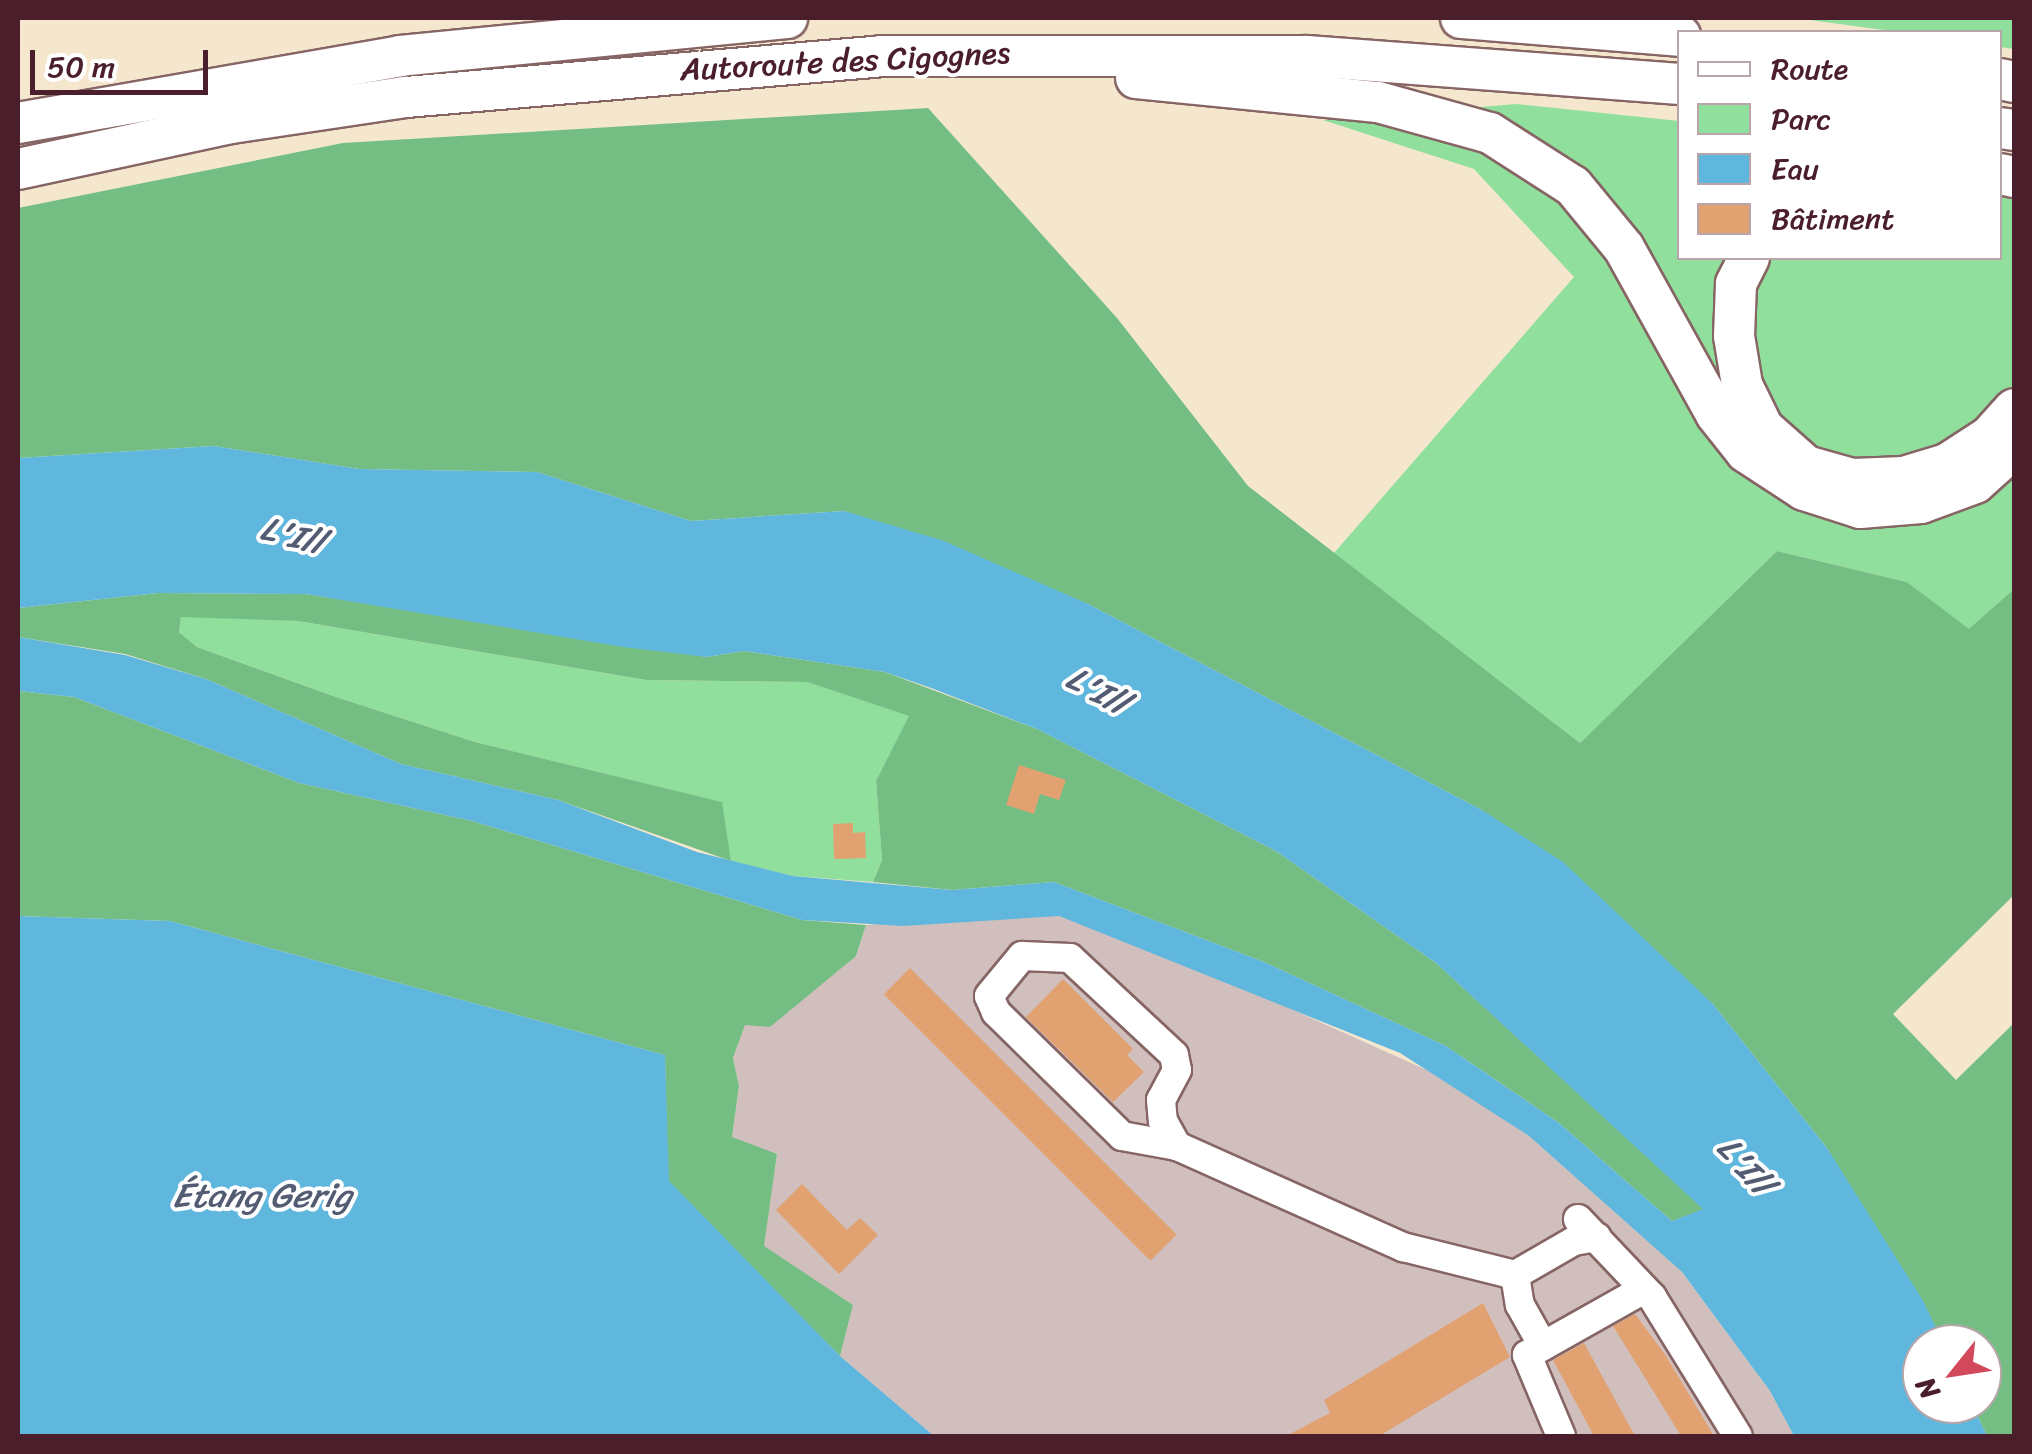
<!DOCTYPE html>
<html>
<head>
<meta charset="utf-8">
<style>
	body { margin:0 }
	#map { position:relative; width:2032px; height:1454px; overflow:hidden; background:#f4e7ce; font-family:Sriracha,sans-serif }
	div>[style] { position:absolute }
	.industrial>* { inset:0; background:#d1bfbd }
	.green>* { inset:0; background:#90df9d }
	.forest>* { inset:0; background:#74be84 }
	.water>* { inset:0; background:#60b7dd }
	.building>* { inset:0; background:#e1a171; transform-origin:0 0 }
	.roads { filter:drop-shadow(2px 0 #866564) drop-shadow(-2px 0 #866564) drop-shadow(0 2px #866564) drop-shadow(0 -2px #866564) }
	.minor>* { height:28px; margin:-14px; padding:0 14px; transform-origin:14px; border-radius:14px; background:#fff }
	.highway>* { height:40px; margin:-20px; padding:0 20px; transform-origin:20px; border-radius:20px; background:#fff }
	span { translate:-50% -50%; white-space:nowrap; text-align:center; line-height:1.15; -webkit-text-stroke:8px #fff; paint-order:stroke }
	.street-label { font-size:32px; color:#4a1f2b }
	.water-label { font-size:35px; color:#535c72; font-style:italic }
	.frame { position:absolute; inset:0; border:20px solid #4a1f2b; pointer-events:none }
	.legend { position:absolute; left:1677px; top:30px; width:325px; height:230px; box-sizing:border-box; background:#fff; border:2px solid #b7a5aa; margin:0; padding:12px 18px; list-style:none; font-size:30px; color:#4a1f2b }
	.legend li { display:flex; align-items:center; gap:20px; height:50px }
	.legend b { width:50px; border:2px solid #b7a5aa }
	.north { position:absolute; left:1902px; top:1324px; width:100px; height:100px; box-sizing:border-box; background:#fff; border:2px solid #b7a5aa; border-radius:50%; rotate:240deg; font-size:28px; font-weight:700; line-height:40px; text-align:center; color:#4a1f2b }
	.north::after { content:''; display:block; margin:auto; width:35px; height:45px; background:#d1495b; clip-path:polygon(50% 0,100% 100%,50% 72%,0 100%) }
	.scale { position:absolute; left:30px; top:50px; width:178px; height:45px; box-sizing:border-box; border:5px solid #4a1f2b; border-top:0; padding-left:12px; font-size:30px; line-height:35px; white-space:nowrap; color:#4a1f2b; -webkit-text-stroke:8px #fff; paint-order:stroke }
</style>
</head>
<body>
<div id="map">
	<div class="industrial">
		<i style="clip-path:polygon(984px 916px,1059px 916px,1220px 977px,1440px 1076px,1529px 1136px,1682px 1272px,1770px 1391px,1794px 1436px,934px 1436px,840px 1356px,853px 1305px,763px 1246px,777px 1155px,732px 1137px,739px 1086px,733px 1058px,745px 1024px,856px 956px,866px 925px)"></i>
	</div>
	<div class="green">
		<i style="clip-path:polygon(1795px 18px,2014px 18px,2014px 49px,2000px 47px,2000px 32px,1899px 32px)"></i>
		<i style="clip-path:polygon(1516px 104px,1679px 121px,1680px 258px,2000px 258px,2000px 171px,2014px 176px,2014px 589px,1969px 630px,1907px 582px,1777px 551px,1580px 743px,1334px 553px,1574px 277px,1474px 169px,1323px 120px)"></i>
		<i style="clip-path:polygon(181px 616px,298px 621px,646px 680px,807px 682px,910px 716px,876px 781px,882px 860px,873px 882px,793px 876px,731px 861px,721px 802px,475px 742px,333px 696px,197px 647px,179px 632px)"></i>
	</div>
	<div class="forest">
		<i style="clip-path:polygon(928px 108px,1117px 318px,1248px 486px,1580px 743px,1777px 551px,1907px 582px,1969px 629px,2014px 589px,2014px 895px,1893px 1014px,1956px 1080px,2014px 1023px,2014px 1436px,1987px 1436px,1972px 1404px,1982px 1404px,1982px 1344px,1944px 1344px,1827px 1148px,1713px 1004px,1482px 810px,1088px 604px,844px 511px,691px 521px,537px 472px,359px 469px,214px 446px,18px 458px,18px 208px,343px 143px)"></i>
		<i style="clip-path:polygon(158px 593px,306px 594px,707px 657px,744px 651px,885px 672px,1037px 729px,1276px 851px,1436px 963px,1704px 1209px,1672px 1221px,1559px 1123px,1446px 1046px,1264px 962px,1054px 882px,952px 890px,873px 882px,882px 860px,876px 781px,909px 716px,807px 682px,646px 680px,298px 621px,181px 617px,179px 632px,197px 647px,333px 696px,475px 742px,722px 802px,731px 861px,558px 800px,401px 764px,206px 679px,125px 654px,18px 637px,18px 608px)"></i>
		<i style="clip-path:polygon(18px 691px,74px 697px,299px 783px,472px 821px,802px 920px,866px 925px,856px 956px,770px 1027px,745px 1025px,733px 1058px,739px 1086px,732px 1137px,777px 1154px,764px 1246px,853px 1305px,840px 1356px,668px 1181px,665px 1055px,170px 921px,18px 916px)"></i>
	</div>
	<div class="water">
		<i style="clip-path:polygon(214px 446px,359px 469px,537px 472px,691px 521px,844px 511px,944px 541px,1088px 604px,1482px 810px,1563px 862px,1713px 1004px,1827px 1148px,1922px 1299px,1944px 1344px,1922px 1344px,1922px 1404px,1972px 1404px,1987px 1436px,1794px 1436px,1770px 1391px,1682px 1272px,1529px 1136px,1400px 1053px,1059px 916px,903px 926px,802px 920px,472px 821px,299px 783px,74px 697px,18px 691px,18px 637px,125px 655px,206px 679px,401px 764px,558px 800px,697px 852px,793px 876px,952px 890px,1054px 882px,1264px 962px,1446px 1046px,1559px 1123px,1672px 1221px,1703px 1209px,1436px 963px,1276px 851px,1037px 729px,931px 688px,885px 672px,744px 651px,707px 657px,623px 647px,306px 594px,158px 593px,18px 608px,18px 458px)"></i>
		<i style="clip-path:polygon(18px 916px,170px 921px,665px 1055px,669px 1181px,840px 1356px,934px 1436px,18px 1436px)"></i>
	</div>
	<div class="building">
		<i style="clip-path:polygon(1019px 765px,1066px 780px,1059px 800px,1040px 794px,1034px 814px,1006px 805px)"></i>
		<i style="clip-path:polygon(853px 823px,853px 833px,865px 832px,866px 858px,834px 859px,833px 824px)"></i>
		<i style="left:910px;top:968px;width:377px;height:37px;rotate:45deg"></i>
		<i style="clip-path:polygon(1063px 979px,1133px 1049px,1127px 1055px,1144px 1072px,1113px 1102px,1026px 1017px)"></i>
		<i style="clip-path:polygon(802px 1184px,847px 1230px,860px 1218px,878px 1235px,839px 1274px,776px 1210px)"></i>
		<i style="clip-path:polygon(1483px 1303px,1510px 1357px,1379px 1436px,1286px 1436px,1330px 1413px,1324px 1400px)"></i>
		<i style="clip-path:polygon(1635px 1314px,1666px 1356px,1714px 1436px,1681px 1436px,1613px 1326px)"></i>
		<i style="clip-path:polygon(1584px 1343px,1635px 1436px,1594px 1436px,1553px 1360px)"></i>
	</div>
	<div class="roads">
		<div class="minor">
			<i style="left:1177px;top:1146px;width:56px;rotate:-169.7deg"></i>
			<i style="left:1122px;top:1136px;width:177px;rotate:-135.5deg"></i>
			<i style="left:996px;top:1012px;width:17px;rotate:-114deg"></i>
			<i style="left:989px;top:996px;width:52px;rotate:-50.5deg"></i>
			<i style="left:1022px;top:956px;width:48px;rotate:2.4deg"></i>
			<i style="left:1070px;top:958px;width:142px;rotate:43deg"></i>
			<i style="left:1174px;top:1055px;width:15px;rotate:79deg"></i>
			<i style="left:1177px;top:1070px;width:34px;rotate:118deg"></i>
			<i style="left:1161px;top:1100px;width:21px;rotate:85deg"></i>
			<i style="left:1163px;top:1121px;width:29px;rotate:61deg"></i>
			<i style="left:1177px;top:1146px;width:248px;rotate:24.1deg"></i>
			<i style="left:1403px;top:1247px;width:115px;rotate:14deg"></i>
			<i style="left:1515px;top:1275px;width:68px;rotate:-30deg"></i>
			<i style="left:1574px;top:1241px;width:23px;rotate:-10deg"></i>
			<i style="left:1578px;top:1219px;width:108px;rotate:46.5deg"></i>
			<i style="left:1652px;top:1297px;width:163px;rotate:58.3deg"></i>
			<i style="left:1515px;top:1275px;width:30px;rotate:81deg"></i>
			<i style="left:1520px;top:1305px;width:47px;rotate:60.7deg"></i>
			<i style="left:1561px;top:1436px;width:88px;rotate:-112.8deg"></i>
			<i style="left:1527px;top:1355px;width:134px;rotate:-29.4deg"></i>
		</div>
		<div class="highway">
			<i style="left:1461px;top:18px;width:220px;rotate:4.7deg"></i>
			<i style="left:1136px;top:78px;width:243px;rotate:5.7deg"></i>
			<i style="left:1378px;top:102px;width:116px;rotate:15.5deg"></i>
			<i style="left:1490px;top:133px;width:98px;rotate:32.6deg"></i>
			<i style="left:1573px;top:186px;width:80px;rotate:50.6deg"></i>
			<i style="left:1624px;top:248px;width:190px;rotate:61deg"></i>
			<i style="left:1716px;top:414px;width:48px;rotate:51.7deg"></i>
			<i style="left:1746px;top:452px;width:69px;rotate:33.2deg"></i>
			<i style="left:1804px;top:490px;width:59px;rotate:17.8deg"></i>
			<i style="left:1860px;top:508px;width:61px;rotate:-4.7deg"></i>
			<i style="left:1921px;top:503px;width:58px;rotate:-20.3deg"></i>
			<i style="left:1975px;top:483px;width:52px;rotate:-41.9deg"></i>
			<i style="left:2000px;top:79px;width:14px;rotate:12deg"></i>
			<i style="left:18px;top:123px;width:388px;rotate:-9.9deg"></i>
			<i style="left:400px;top:56px;width:389px;rotate:-5.6deg"></i>
			<i style="left:2000px;top:128px;width:14px;rotate:8deg"></i>
			<i style="left:18px;top:169px;width:218px;rotate:-12.2deg"></i>
			<i style="left:231px;top:123px;width:177px;rotate:-8.5deg"></i>
			<i style="left:406px;top:97px;width:476px;rotate:-4.9deg"></i>
			<i style="left:880px;top:56px;width:427px"></i>
			<i style="left:1307px;top:56px;width:374px;rotate:4.3deg"></i>
			<i style="left:2000px;top:174px;width:14px;rotate:12deg"></i>
			<i style="left:1749px;top:258px;width:29px;rotate:117deg"></i>
			<i style="left:1736px;top:284px;width:52px;rotate:92.2deg"></i>
			<i style="left:1734px;top:336px;width:50px;rotate:80.7deg"></i>
			<i style="left:1742px;top:385px;width:48px;rotate:64deg"></i>
			<i style="left:1763px;top:428px;width:57px;rotate:41.5deg"></i>
			<i style="left:1806px;top:466px;width:48px;rotate:15.8deg"></i>
			<i style="left:1852px;top:479px;width:52px;rotate:-2.2deg"></i>
			<i style="left:1904px;top:477px;width:45px;rotate:-16.8deg"></i>
			<i style="left:1947px;top:464px;width:51px;rotate:-33.1deg"></i>
			<i style="left:1990px;top:436px;width:36px;rotate:-48deg"></i>
		</div>
	</div>
	<div class="street-label">
		<span style="left:845px;top:62px;rotate:-3deg">Autoroute des Cigognes</span>
	</div>
	<div class="water-label">
		<span style="left:292px;top:535px;rotate:15deg">L'Ill</span>
		<span style="left:1097px;top:690px;rotate:29deg">L'Ill</span>
		<span style="left:1745px;top:1165px;rotate:49deg">L'Ill</span>
		<span style="left:262px;top:1195px">Étang Gerig</span>
	</div>
	<div class="frame"></div>
	<ul class="legend">
	<li><b style="height:12px;background:#fff"></b>Route</li>
	<li><b style="height:28px;background:#90df9d"></b>Parc</li>
	<li><b style="height:28px;background:#60b7dd"></b>Eau</li>
	<li><b style="height:28px;background:#e1a171"></b>Bâtiment</li>
	</ul>
	<div class="north">N</div>
	<div class="scale">50 m</div>
</div>
</body>
</html>
